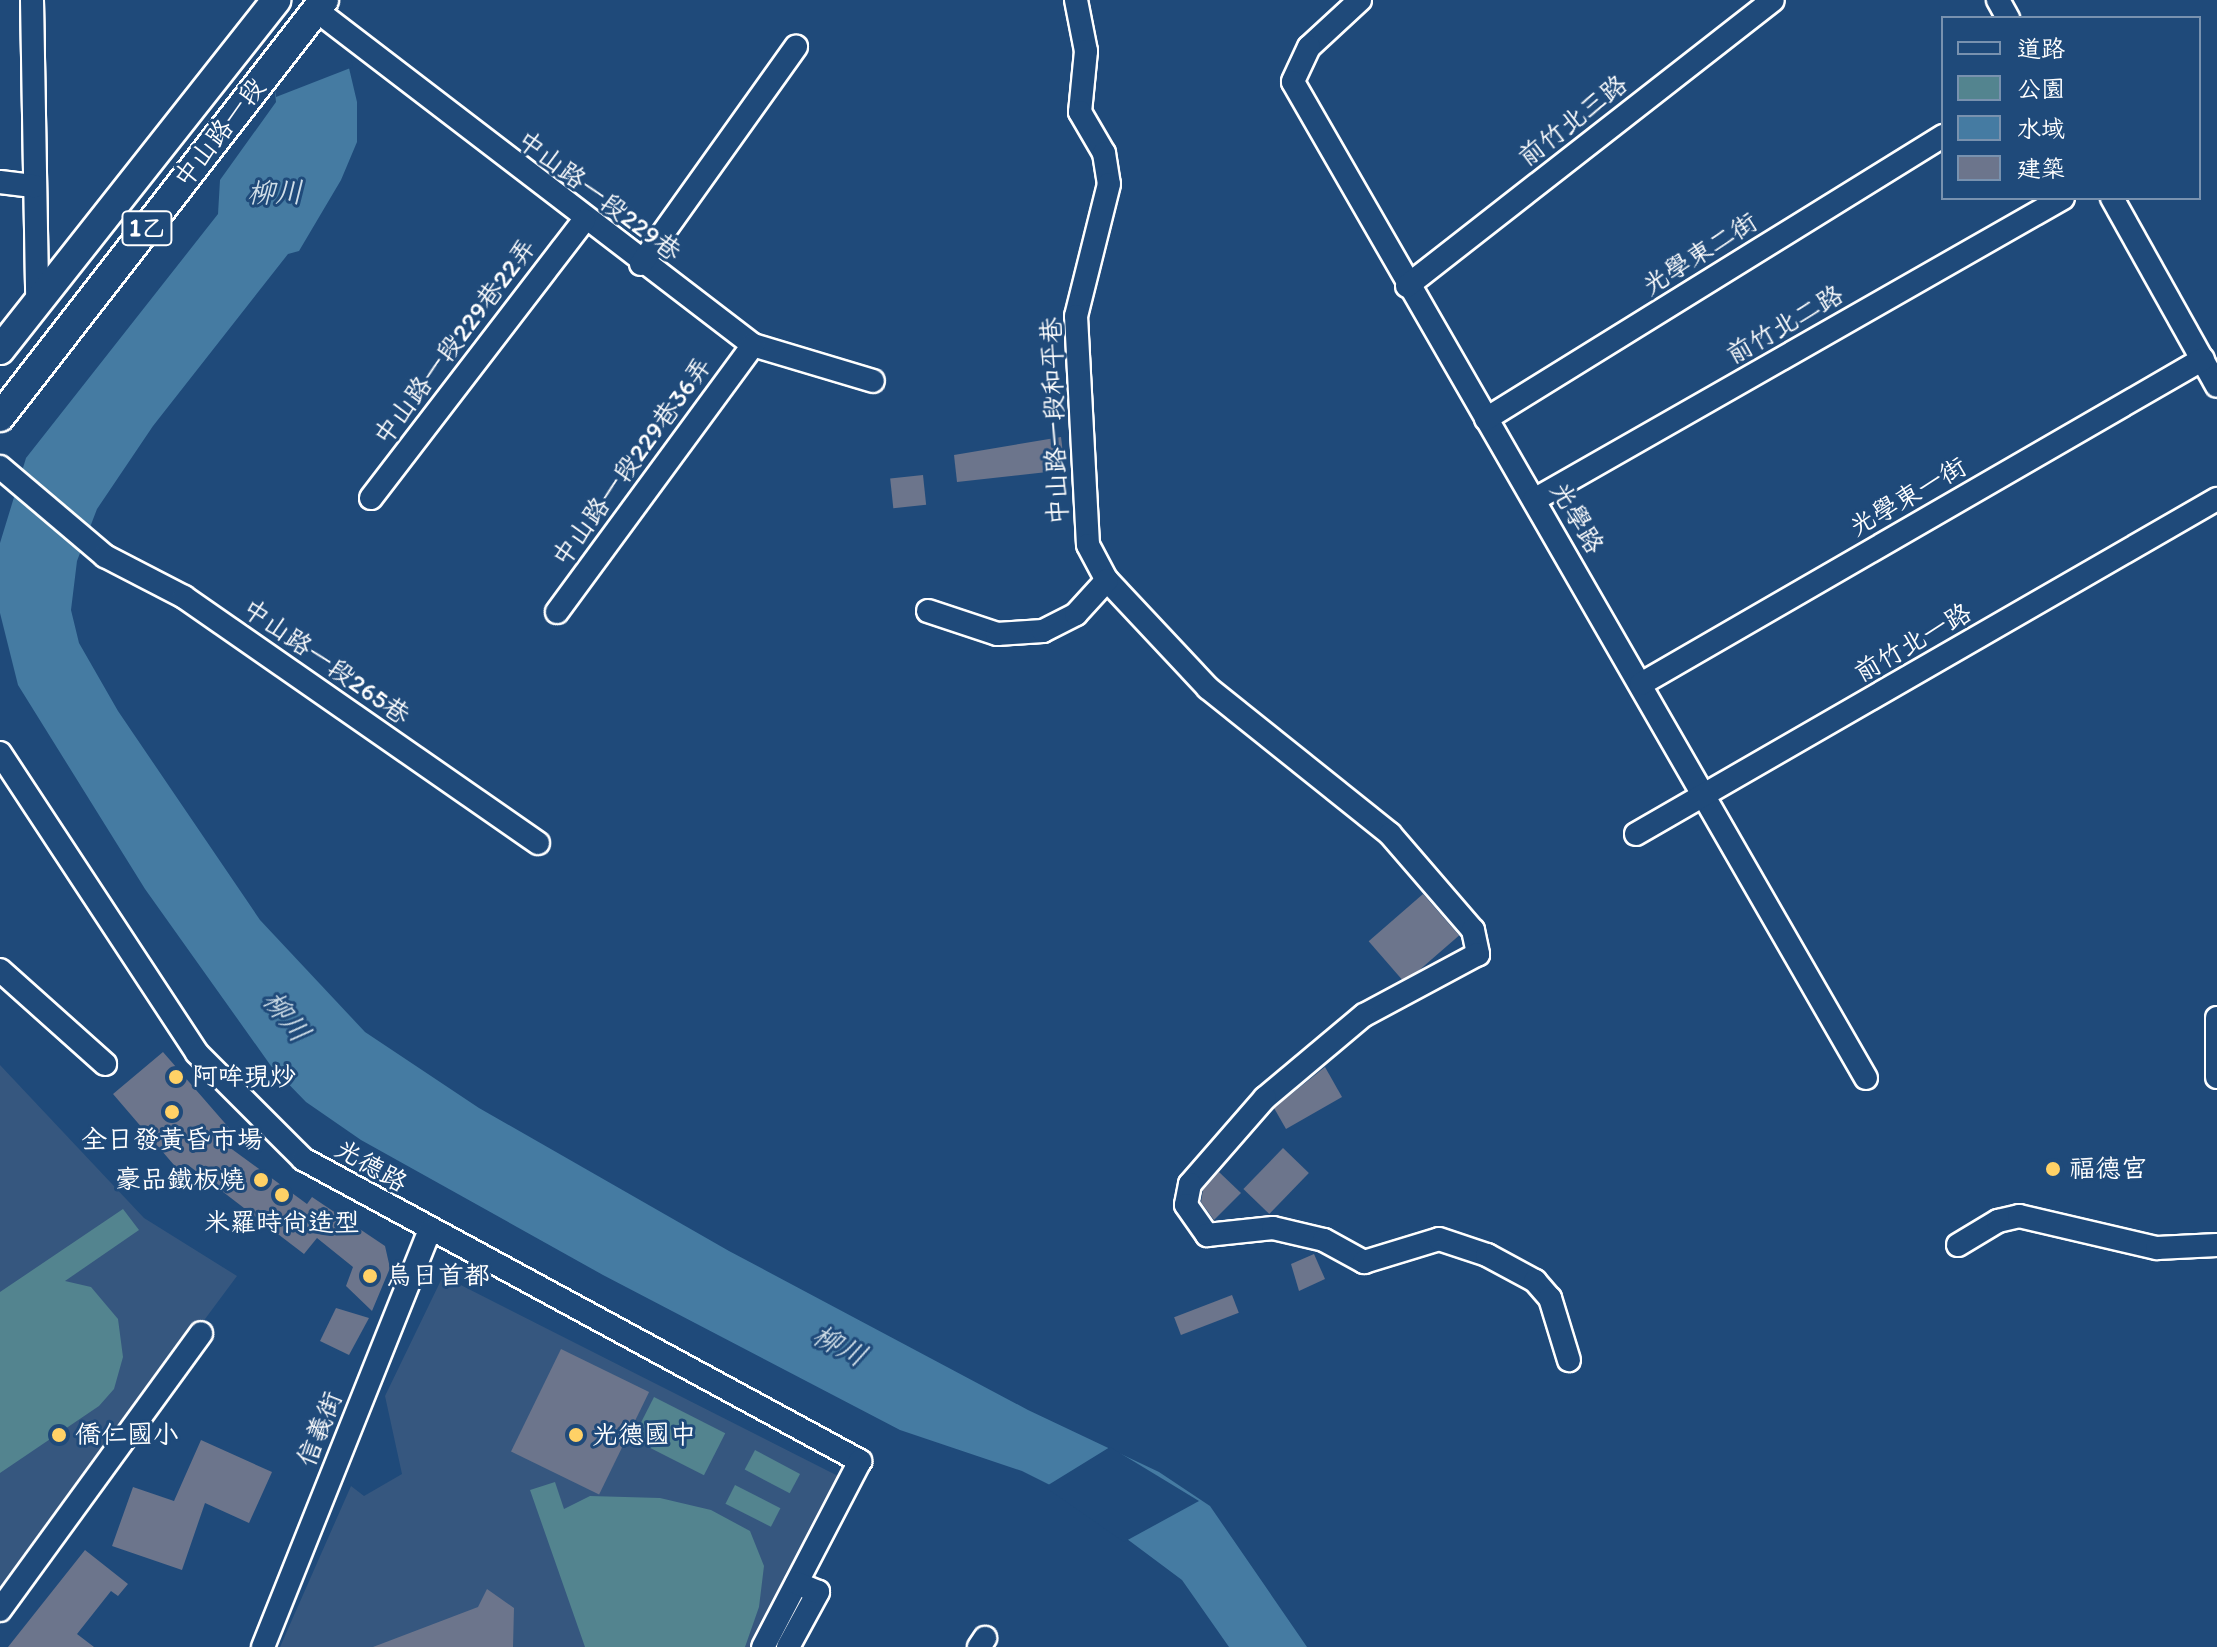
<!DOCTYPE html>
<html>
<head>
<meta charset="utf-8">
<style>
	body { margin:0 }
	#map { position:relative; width:2217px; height:1647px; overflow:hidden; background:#1f4a7a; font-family:Itim,"LXGW WenKai TC",sans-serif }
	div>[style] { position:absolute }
	.built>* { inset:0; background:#36577f }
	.green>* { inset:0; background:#53848f; transform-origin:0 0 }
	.water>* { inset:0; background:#457ba2 }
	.pier>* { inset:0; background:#1f4a7a }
	.building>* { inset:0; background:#6c758c; transform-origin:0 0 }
	.roads { filter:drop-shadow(2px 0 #fff) drop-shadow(-2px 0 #fff) drop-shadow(0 2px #fff) drop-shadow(0 -2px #fff) }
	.minor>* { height:22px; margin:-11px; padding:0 11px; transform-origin:11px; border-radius:11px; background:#1f4a7a }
	.major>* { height:28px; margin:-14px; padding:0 14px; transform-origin:14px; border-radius:14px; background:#1f4a7a }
	.dots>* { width:22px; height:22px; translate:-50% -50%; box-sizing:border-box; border:4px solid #1f4a7a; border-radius:50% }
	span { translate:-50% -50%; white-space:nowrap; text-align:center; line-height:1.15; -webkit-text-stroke:6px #1f4a7a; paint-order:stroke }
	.shield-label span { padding:2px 6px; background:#1f4a7a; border:2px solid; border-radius:6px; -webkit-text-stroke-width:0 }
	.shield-label { font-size:24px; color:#fff; font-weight:700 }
	.street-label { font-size:26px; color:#fff }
	.poi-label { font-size:26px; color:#fff }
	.left { translate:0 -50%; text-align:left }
	.right { translate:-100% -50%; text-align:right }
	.water-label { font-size:28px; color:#d0dee8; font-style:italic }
	.legend { position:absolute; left:1941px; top:16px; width:260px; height:184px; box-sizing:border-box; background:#1f4a7a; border:2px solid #7992af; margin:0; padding:10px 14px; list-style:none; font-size:24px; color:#fff }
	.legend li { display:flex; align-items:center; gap:16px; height:40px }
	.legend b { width:40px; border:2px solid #7992af }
</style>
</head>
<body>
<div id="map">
	<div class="built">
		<i style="clip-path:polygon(0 1065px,144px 1218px,237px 1276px,0 1595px)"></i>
		<i style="clip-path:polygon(443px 1276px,840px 1477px,750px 1647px,280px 1647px,351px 1486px,364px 1496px,402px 1474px,385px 1396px)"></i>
	</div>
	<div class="green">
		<i style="clip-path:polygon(123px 1209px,139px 1230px,65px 1281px,91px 1287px,118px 1319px,123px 1357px,114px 1389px,99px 1406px,0 1473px,0 1292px)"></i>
		<i style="left:654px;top:1397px;width:80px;height:47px;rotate:27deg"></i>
		<i style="left:755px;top:1450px;width:51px;height:22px;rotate:28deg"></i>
		<i style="clip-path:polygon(555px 1482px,564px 1509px,590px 1496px,660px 1498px,711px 1510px,750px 1531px,764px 1566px,759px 1607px,745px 1647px,585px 1647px,530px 1490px)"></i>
		<i style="left:735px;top:1485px;width:51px;height:21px;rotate:27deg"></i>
	</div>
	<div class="water">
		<i style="clip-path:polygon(265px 0,333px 0,357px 102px,357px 142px,341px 180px,299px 251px,288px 254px,153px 426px,97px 509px,77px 561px,71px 610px,79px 643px,118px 711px,260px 920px,365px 1032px,479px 1108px,729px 1251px,1028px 1410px,1159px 1472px,1210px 1506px,1307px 1647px,1229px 1647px,1182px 1580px,1064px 1492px,1022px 1471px,900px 1430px,603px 1275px,361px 1140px,306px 1102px,271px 1066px,145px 889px,18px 685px,0 613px,0 543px,26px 458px,218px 214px,220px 180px,276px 102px)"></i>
	</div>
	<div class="pier">
		<i style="clip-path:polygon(261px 0,337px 0,353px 67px,276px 97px)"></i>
		<i style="clip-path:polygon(1110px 1447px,1199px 1501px,1124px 1542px,1045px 1487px)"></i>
	</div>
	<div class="building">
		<i style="clip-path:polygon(1061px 437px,1065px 470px,957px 482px,954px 455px)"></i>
		<i style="left:923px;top:475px;width:30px;height:33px;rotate:84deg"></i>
		<i style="left:1423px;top:894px;width:55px;height:72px;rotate:49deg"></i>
		<i style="clip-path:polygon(163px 1052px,230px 1129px,218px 1139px,307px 1204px,312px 1197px,385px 1246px,390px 1268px,372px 1311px,346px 1286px,353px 1267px,317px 1238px,304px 1254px,188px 1165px,180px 1172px,113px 1094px)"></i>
		<i style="clip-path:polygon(1325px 1067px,1342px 1097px,1286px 1129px,1274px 1108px)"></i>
		<i style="left:1283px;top:1148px;width:36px;height:57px;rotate:44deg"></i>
		<i style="clip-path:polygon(1219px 1172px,1241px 1193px,1214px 1220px,1201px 1202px,1203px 1190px)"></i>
		<i style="clip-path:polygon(1314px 1254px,1325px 1279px,1299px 1291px,1291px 1264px)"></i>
		<i style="left:1232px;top:1295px;width:19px;height:62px;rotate:69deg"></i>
		<i style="clip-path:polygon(336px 1308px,369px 1318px,349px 1355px,320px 1341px)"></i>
		<i style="left:561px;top:1349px;width:98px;height:114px;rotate:26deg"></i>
		<i style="clip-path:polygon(201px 1440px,272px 1472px,249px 1523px,205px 1503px,182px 1570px,112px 1546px,133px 1487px,174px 1501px)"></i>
		<i style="clip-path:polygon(85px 1550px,128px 1584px,118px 1596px,111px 1591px,77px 1634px,94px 1647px,8px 1647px)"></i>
		<i style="clip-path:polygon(487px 1589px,514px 1608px,513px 1647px,373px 1647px,478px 1607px)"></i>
	</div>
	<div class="roads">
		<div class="minor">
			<i style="left:32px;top:0;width:301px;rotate:89deg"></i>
			<i style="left:1076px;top:0;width:52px;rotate:78.9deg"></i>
			<i style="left:1086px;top:51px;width:61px;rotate:95.6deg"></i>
			<i style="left:1080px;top:112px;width:48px;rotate:59.7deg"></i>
			<i style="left:1104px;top:153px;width:31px;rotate:81deg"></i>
			<i style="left:1109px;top:184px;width:136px;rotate:104deg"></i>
			<i style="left:1076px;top:316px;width:229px;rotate:87deg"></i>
			<i style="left:1088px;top:545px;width:40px;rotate:62deg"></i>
			<i style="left:1107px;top:580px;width:148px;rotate:46.9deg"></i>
			<i style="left:1208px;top:688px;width:233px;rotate:38.7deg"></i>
			<i style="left:1390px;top:834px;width:127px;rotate:49.2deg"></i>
			<i style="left:1473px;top:930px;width:25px;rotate:78deg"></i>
			<i style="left:1478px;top:954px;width:129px;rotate:151.8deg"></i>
			<i style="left:1364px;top:1015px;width:129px;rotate:140deg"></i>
			<i style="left:1265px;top:1098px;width:114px;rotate:131.1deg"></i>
			<i style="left:1190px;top:1184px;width:21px;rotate:101deg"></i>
			<i style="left:1186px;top:1205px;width:37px;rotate:55deg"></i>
			<i style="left:1207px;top:1235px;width:66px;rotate:-6.1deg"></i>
			<i style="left:1273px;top:1228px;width:52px;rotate:13.2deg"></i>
			<i style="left:1324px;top:1240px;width:46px;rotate:28.8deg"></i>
			<i style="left:1364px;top:1262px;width:78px;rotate:-17deg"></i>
			<i style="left:1439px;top:1239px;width:51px;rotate:18.4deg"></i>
			<i style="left:1487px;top:1255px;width:55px;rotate:28.4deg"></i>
			<i style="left:1535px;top:1281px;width:23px;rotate:49deg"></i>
			<i style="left:1550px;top:1298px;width:65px;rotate:73deg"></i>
			<i style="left:1360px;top:0;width:69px;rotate:137.3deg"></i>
			<i style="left:1309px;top:47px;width:38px;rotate:115deg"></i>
			<i style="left:1293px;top:82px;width:1149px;rotate:60.09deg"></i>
			<i style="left:1998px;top:0;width:21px;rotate:61deg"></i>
			<i style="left:316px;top:10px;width:551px;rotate:37.47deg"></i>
			<i style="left:753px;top:345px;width:125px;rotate:16.7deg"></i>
			<i style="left:0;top:182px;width:35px;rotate:7deg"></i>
			<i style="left:2112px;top:198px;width:215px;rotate:60.8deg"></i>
			<i style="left:641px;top:264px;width:267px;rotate:-54.5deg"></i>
			<i style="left:1407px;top:286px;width:464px;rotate:-38deg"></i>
			<i style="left:1486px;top:419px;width:538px;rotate:-31.77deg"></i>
			<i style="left:0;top:467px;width:138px;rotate:40.3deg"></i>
			<i style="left:105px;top:556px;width:89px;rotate:27.4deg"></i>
			<i style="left:184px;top:597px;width:431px;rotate:34.8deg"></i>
			<i style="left:371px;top:498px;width:350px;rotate:-52.5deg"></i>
			<i style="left:1534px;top:500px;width:609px;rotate:-29.72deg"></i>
			<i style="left:928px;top:611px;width:73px;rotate:18.4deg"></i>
			<i style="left:997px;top:634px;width:46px;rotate:-3.7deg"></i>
			<i style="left:1043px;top:631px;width:37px;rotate:-27deg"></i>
			<i style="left:1076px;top:614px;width:46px;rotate:-47.6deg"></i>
			<i style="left:557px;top:612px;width:331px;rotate:-53.7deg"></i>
			<i style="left:1641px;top:684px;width:649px;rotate:-30.04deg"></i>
			<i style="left:0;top:753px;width:359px;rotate:56.7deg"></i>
			<i style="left:197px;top:1053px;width:150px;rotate:45deg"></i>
			<i style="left:303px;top:1159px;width:634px;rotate:28.47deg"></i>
			<i style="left:860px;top:1461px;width:210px;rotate:117.5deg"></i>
			<i style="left:1636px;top:834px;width:671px;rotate:-29.97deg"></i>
			<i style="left:0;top:970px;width:141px;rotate:41.8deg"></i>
			<i style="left:2217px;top:1018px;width:59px;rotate:90deg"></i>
			<i style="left:1958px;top:1245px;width:47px;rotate:-31deg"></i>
			<i style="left:1998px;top:1221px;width:22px;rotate:-13deg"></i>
			<i style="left:2019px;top:1216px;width:142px;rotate:13.1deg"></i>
			<i style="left:2157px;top:1248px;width:60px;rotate:-2.9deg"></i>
			<i style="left:0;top:1610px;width:342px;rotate:-54deg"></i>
			<i style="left:263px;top:1647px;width:447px;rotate:-68.2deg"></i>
			<i style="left:788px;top:1647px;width:63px;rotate:-61.4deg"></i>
			<i style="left:818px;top:1592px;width:23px;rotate:-157deg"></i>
			<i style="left:979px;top:1647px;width:11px;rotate:-56deg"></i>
		</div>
		<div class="major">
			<i style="left:0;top:350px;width:446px;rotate:-51.7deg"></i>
			<i style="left:0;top:417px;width:528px;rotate:-52.15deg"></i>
		</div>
	</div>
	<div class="dots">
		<i style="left:176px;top:1077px;background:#ffd166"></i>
		<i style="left:172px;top:1112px;background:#ffd166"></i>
		<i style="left:2053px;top:1169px;background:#ffd166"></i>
		<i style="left:261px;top:1180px;background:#ffd166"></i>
		<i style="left:282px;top:1195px;background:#ffd166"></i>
		<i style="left:370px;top:1276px;background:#ffd166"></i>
		<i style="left:59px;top:1435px;background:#ffd166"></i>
		<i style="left:576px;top:1435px;background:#ffd166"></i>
	</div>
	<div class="shield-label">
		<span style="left:147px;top:228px">1乙</span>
	</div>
	<div class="street-label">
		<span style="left:1573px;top:121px;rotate:-38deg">前竹北三路</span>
		<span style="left:220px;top:133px;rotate:-52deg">中山路一段</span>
		<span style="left:599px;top:196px;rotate:37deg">中山路一段229巷</span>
		<span style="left:1700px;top:254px;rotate:-32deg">光學東二街</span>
		<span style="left:1785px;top:325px;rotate:-30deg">前竹北二路</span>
		<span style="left:455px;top:342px;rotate:-53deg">中山路一段229巷22弄</span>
		<span style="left:1055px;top:421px;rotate:-92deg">中山路一段和平巷</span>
		<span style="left:632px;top:462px;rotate:-54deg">中山路一段229巷36弄</span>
		<span style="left:1908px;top:497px;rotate:-30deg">光學東一街</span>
		<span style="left:1577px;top:518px;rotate:60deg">光學路</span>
		<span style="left:1913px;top:643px;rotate:-30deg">前竹北一路</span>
		<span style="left:326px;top:662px;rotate:35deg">中山路一段265巷</span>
		<span style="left:371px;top:1166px;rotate:30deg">光德路</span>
		<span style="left:320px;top:1429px;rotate:-68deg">信義街</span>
	</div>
	<div class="poi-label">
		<span class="left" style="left:192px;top:1077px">阿哞現炒</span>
		<span style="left:172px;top:1140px">全日發黃昏市場</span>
		<span class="left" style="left:2069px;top:1169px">福德宮</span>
		<span class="right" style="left:245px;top:1180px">豪品鐵板燒</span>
		<span style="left:282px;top:1223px">米羅時尚造型</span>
		<span class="left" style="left:386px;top:1276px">烏日首都</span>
		<span class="left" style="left:75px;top:1435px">僑仁國小</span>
		<span class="left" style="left:592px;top:1435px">光德國中</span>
	</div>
	<div class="water-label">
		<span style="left:275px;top:192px">柳川</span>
		<span style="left:287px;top:1016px;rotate:52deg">柳川</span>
		<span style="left:840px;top:1345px;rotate:28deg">柳川</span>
	</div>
	<ul class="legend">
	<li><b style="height:10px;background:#1f4a7a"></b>道路</li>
	<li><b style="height:22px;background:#53848f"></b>公園</li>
	<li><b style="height:22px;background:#457ba2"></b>水域</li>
	<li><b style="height:22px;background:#6c758c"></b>建築</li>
	</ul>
</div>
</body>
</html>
